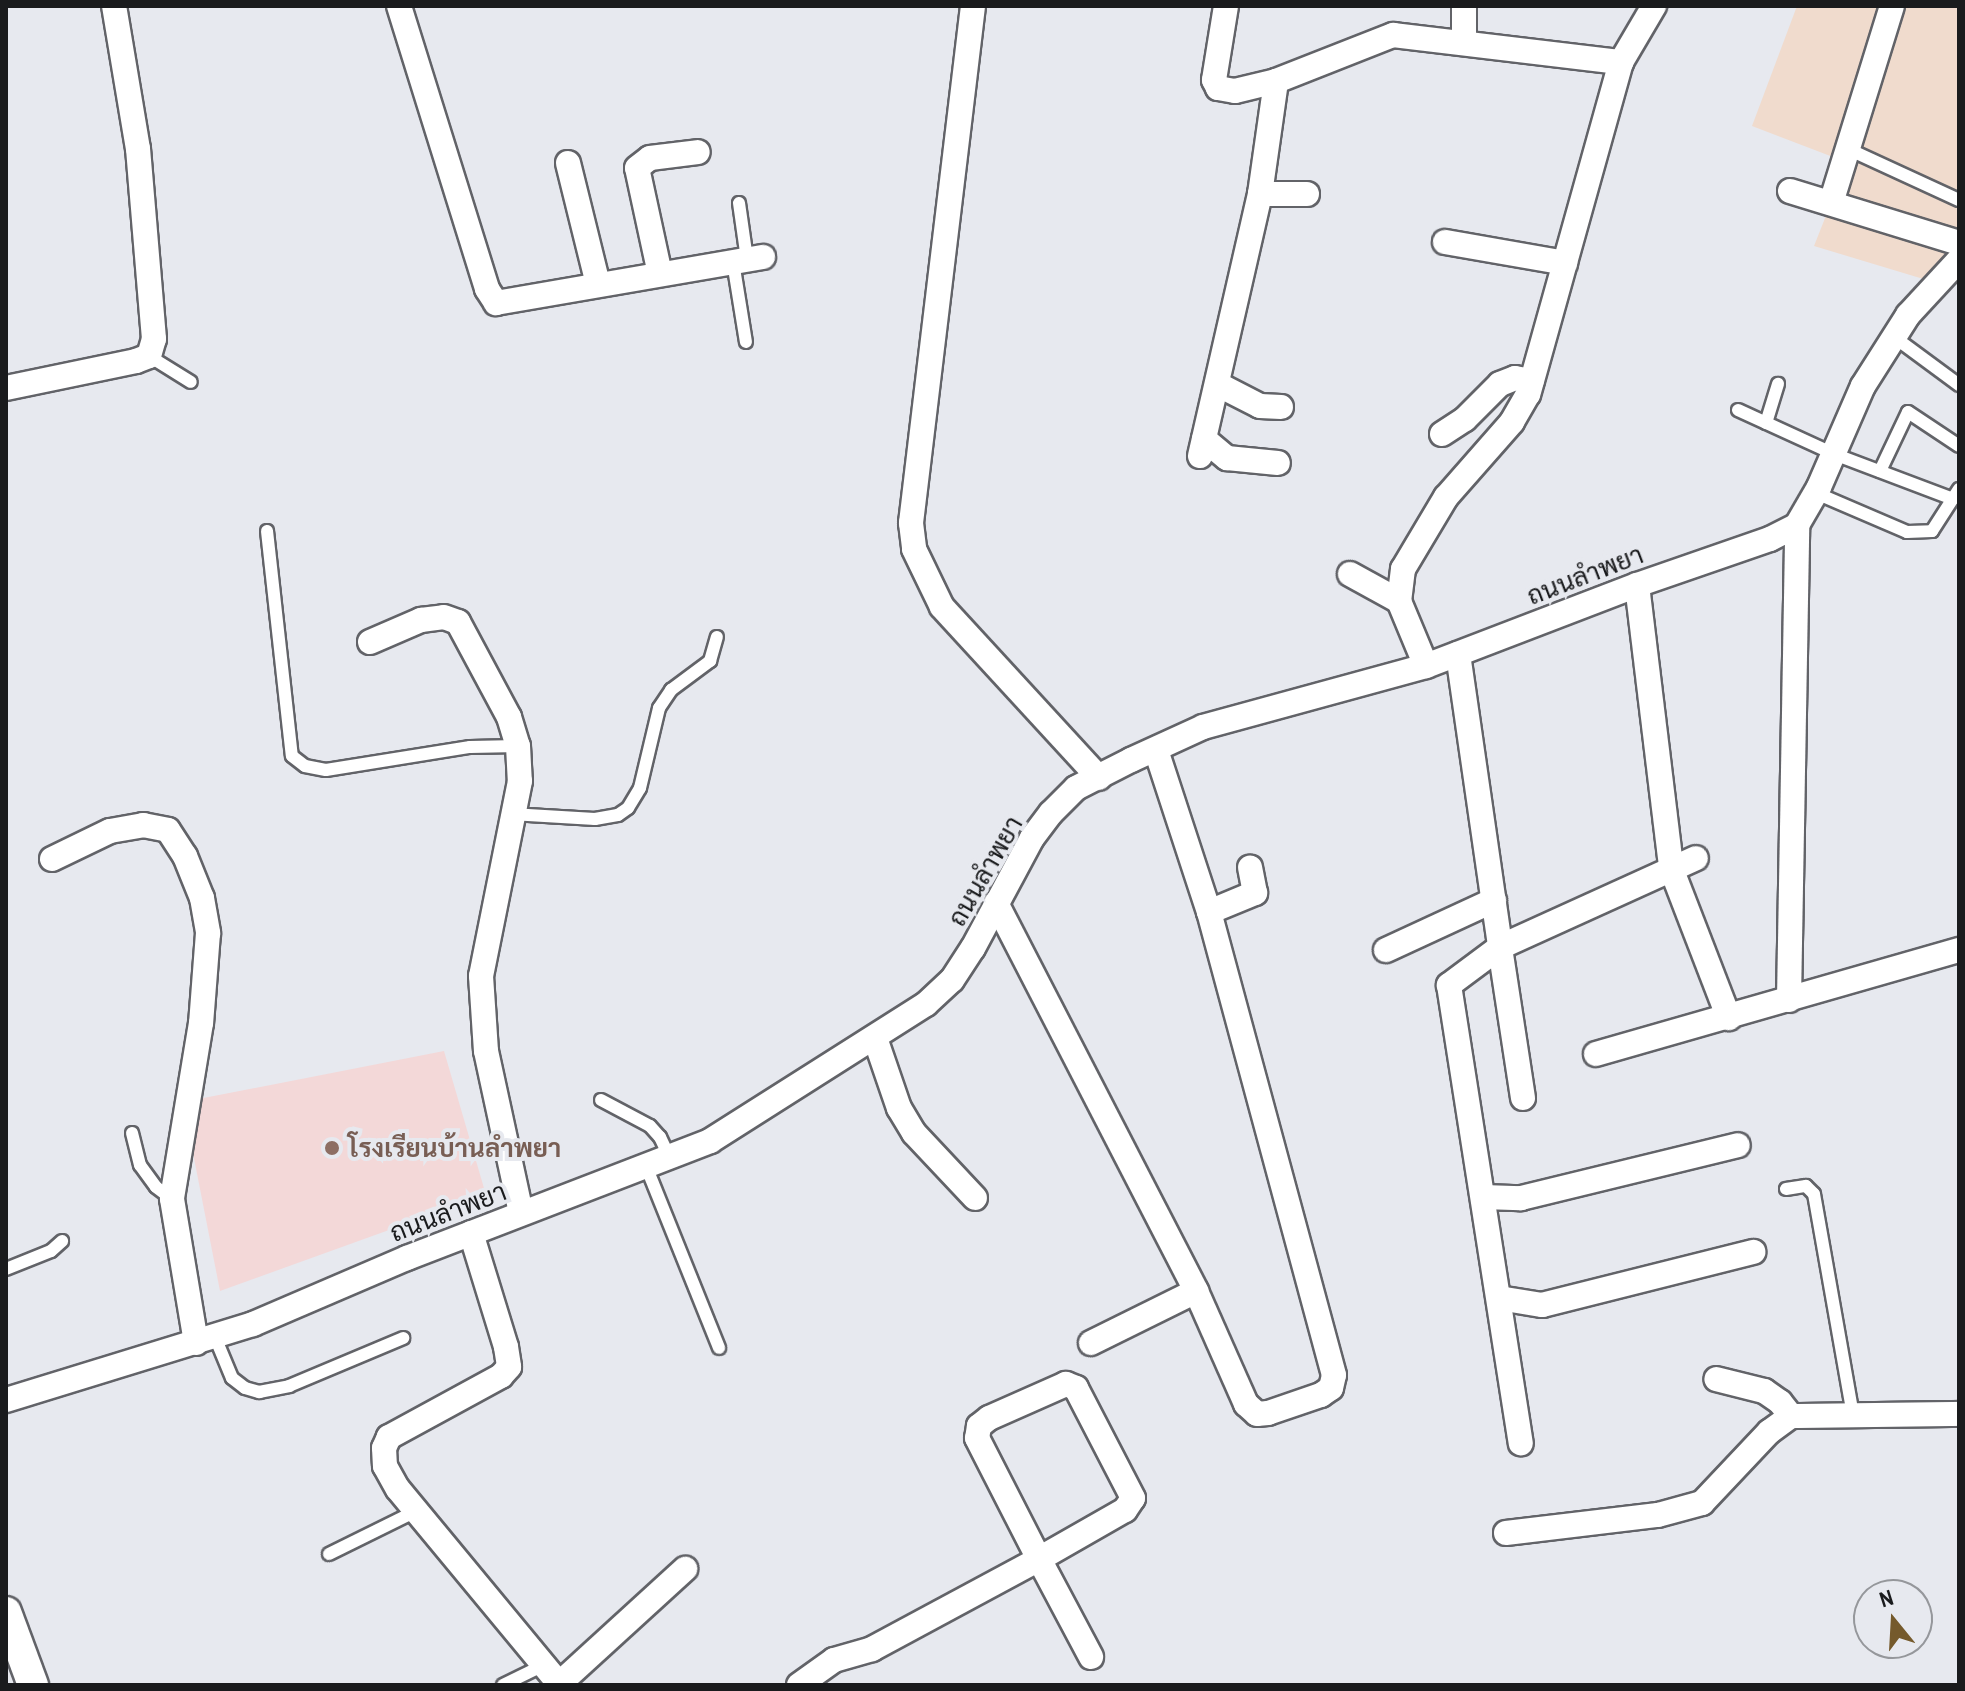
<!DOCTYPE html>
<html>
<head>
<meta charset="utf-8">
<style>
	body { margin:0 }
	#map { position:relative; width:1965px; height:1691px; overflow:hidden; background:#e7e9ef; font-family:"Archivo Narrow",Sarabun,sans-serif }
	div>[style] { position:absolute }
	.commercial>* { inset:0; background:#f0dbcd }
	.education>* { inset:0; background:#f3d8d8 }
	.roads { filter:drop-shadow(2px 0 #626368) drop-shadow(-2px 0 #626368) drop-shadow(0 2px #626368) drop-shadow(0 -2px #626368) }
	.service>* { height:12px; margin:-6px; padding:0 6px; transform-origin:6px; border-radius:6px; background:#fff }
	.minor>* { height:24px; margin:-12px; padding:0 12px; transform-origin:12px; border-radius:12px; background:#fff }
	.tertiary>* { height:30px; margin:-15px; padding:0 15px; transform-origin:15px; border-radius:15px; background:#fff }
	.dots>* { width:22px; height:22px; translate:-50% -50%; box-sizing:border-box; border:4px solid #e7e9ef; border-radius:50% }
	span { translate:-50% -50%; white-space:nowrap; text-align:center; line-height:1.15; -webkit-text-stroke:8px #e7e9ef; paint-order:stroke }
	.street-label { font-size:26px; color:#1a1b1d }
	.education-label { font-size:26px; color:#785e54; font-weight:700 }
	.left { translate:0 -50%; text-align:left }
	.frame { position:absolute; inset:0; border:8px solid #1a1b1d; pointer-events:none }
	.north { position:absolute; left:1853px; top:1579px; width:80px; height:80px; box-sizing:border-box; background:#e7e9ef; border:2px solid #95979b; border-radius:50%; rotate:342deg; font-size:22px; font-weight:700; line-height:32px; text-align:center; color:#1a1b1d }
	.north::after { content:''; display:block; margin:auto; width:28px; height:36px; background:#755a2c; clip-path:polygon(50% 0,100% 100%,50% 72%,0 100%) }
</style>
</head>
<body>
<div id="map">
	<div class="commercial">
		<i style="clip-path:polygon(1797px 6px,1879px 6px,1833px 157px,1752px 126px)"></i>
		<i style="clip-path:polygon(1892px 6px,1959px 6px,1959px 257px,1930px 281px,1814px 246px,1831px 203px)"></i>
	</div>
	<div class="education">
		<i style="clip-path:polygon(444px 1051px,486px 1195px,220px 1291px,183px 1102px)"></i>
	</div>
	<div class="roads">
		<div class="service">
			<i style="left:1848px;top:149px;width:122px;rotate:24.7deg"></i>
			<i style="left:739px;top:203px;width:57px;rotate:81.9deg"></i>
			<i style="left:733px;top:262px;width:81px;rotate:80.8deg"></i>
			<i style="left:1894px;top:337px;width:81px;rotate:36.4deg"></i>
			<i style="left:149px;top:356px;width:49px;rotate:31.8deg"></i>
			<i style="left:1738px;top:410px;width:106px;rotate:24.6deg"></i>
			<i style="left:1834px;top:454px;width:127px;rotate:20.7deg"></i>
			<i style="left:1766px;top:423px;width:41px;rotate:-72.9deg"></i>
			<i style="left:1880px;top:471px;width:65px;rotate:-64.6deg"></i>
			<i style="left:1908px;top:412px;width:61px;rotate:33.7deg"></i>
			<i style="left:1816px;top:493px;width:99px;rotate:23.2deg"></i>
			<i style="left:1907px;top:532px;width:25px;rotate:-2deg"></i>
			<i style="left:1932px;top:531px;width:50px;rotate:-57.3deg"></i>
			<i style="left:267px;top:531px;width:226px;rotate:83.7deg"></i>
			<i style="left:292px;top:756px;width:16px;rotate:38deg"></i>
			<i style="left:305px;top:766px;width:21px;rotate:11deg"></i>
			<i style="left:326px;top:770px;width:146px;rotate:-9.1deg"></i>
			<i style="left:470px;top:747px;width:48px;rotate:-1.2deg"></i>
			<i style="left:511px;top:814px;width:84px;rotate:3.4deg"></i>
			<i style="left:595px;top:819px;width:23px;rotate:-10deg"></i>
			<i style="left:618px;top:815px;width:12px;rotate:-35deg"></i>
			<i style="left:628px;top:808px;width:23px;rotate:-59deg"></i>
			<i style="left:640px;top:788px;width:82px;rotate:-76.6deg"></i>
			<i style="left:659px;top:708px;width:22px;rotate:-56deg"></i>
			<i style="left:671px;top:690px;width:49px;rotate:-36.6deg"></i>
			<i style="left:710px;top:661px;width:25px;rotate:-74deg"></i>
			<i style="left:601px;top:1100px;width:55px;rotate:28deg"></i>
			<i style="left:650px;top:1126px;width:15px;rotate:48deg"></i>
			<i style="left:660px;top:1137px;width:21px;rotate:65deg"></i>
			<i style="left:132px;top:1133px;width:33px;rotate:76deg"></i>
			<i style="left:140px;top:1165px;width:27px;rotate:54deg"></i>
			<i style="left:156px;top:1187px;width:20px;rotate:37deg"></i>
			<i style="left:646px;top:1166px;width:196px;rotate:68.1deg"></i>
			<i style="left:1786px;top:1189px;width:20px;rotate:-9deg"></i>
			<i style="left:1806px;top:1186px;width:11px;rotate:45deg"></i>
			<i style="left:1814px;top:1194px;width:225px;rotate:80deg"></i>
			<i style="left:6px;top:1269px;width:48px;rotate:-21.8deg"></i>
			<i style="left:51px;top:1251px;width:15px;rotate:-42deg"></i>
			<i style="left:215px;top:1337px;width:44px;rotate:67.5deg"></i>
			<i style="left:232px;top:1378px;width:16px;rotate:38deg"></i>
			<i style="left:245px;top:1388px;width:15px;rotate:16deg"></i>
			<i style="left:259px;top:1392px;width:31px;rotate:-11deg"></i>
			<i style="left:289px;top:1386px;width:124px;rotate:-22.8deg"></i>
			<i style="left:329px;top:1554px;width:97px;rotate:-26.3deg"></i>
			<i style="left:503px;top:1685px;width:46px;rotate:-26deg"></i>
		</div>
		<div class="minor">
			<i style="left:399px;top:6px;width:296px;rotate:72.7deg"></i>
			<i style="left:487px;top:289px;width:17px;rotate:57deg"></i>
			<i style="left:496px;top:303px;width:271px;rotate:-9.8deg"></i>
			<i style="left:973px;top:6px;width:521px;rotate:96.84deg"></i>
			<i style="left:911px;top:523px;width:26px;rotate:83deg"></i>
			<i style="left:914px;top:549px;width:64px;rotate:64.2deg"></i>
			<i style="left:942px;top:607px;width:232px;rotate:47.4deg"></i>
			<i style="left:1226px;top:6px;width:75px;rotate:99.2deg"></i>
			<i style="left:1214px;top:80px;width:9px;rotate:63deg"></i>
			<i style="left:1218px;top:88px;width:17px;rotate:10deg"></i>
			<i style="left:1235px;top:91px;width:42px;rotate:-13.7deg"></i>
			<i style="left:1276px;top:81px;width:126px;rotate:-21.5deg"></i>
			<i style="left:1393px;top:35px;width:230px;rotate:6.8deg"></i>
			<i style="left:1621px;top:62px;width:345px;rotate:105.6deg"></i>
			<i style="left:1528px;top:394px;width:32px;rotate:120deg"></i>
			<i style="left:1512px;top:422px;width:100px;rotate:131.3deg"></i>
			<i style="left:1446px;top:497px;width:84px;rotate:120.8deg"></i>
			<i style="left:1403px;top:569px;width:32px;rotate:97deg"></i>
			<i style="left:1399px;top:601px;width:70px;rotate:67.4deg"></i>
			<i style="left:1464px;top:6px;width:36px;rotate:90deg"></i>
			<i style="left:1621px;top:62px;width:65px;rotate:-59.5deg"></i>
			<i style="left:568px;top:163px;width:125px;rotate:76.1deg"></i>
			<i style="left:1790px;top:191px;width:177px;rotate:17.1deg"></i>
			<i style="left:1260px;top:194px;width:47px"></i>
			<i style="left:1831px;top:203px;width:206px;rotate:-72.8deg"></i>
			<i style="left:1445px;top:242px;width:122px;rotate:9.9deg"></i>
			<i style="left:660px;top:274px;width:108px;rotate:-102.2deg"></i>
			<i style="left:637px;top:168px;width:16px;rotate:-38deg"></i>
			<i style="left:650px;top:158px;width:48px;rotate:-7.1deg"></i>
			<i style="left:1217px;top:384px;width:48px;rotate:27.1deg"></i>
			<i style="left:1260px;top:406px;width:21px;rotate:3deg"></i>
			<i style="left:6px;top:388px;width:133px;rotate:-11.7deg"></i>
			<i style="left:136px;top:361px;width:14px;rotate:-21deg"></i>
			<i style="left:149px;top:356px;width:18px;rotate:-74deg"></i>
			<i style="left:154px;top:339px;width:191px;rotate:-94.8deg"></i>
			<i style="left:138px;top:149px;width:145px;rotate:-99.5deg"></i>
			<i style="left:1442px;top:434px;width:27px;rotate:-33deg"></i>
			<i style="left:1465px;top:419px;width:49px;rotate:-45deg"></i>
			<i style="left:1500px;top:384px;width:16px;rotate:-22deg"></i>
			<i style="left:1515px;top:378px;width:17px;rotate:10deg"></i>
			<i style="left:1204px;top:439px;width:30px;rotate:40deg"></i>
			<i style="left:1227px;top:458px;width:51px;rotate:5.6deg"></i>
			<i style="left:1200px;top:456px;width:269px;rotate:-77.1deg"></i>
			<i style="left:1260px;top:194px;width:114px;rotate:-81.9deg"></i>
			<i style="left:1350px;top:574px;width:56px;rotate:28.9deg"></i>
			<i style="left:1637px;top:585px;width:285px;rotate:83.1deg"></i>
			<i style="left:1671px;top:868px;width:161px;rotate:68.9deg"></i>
			<i style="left:370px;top:642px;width:56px;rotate:-23.3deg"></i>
			<i style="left:421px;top:620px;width:23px;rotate:-7deg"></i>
			<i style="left:444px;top:617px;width:15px;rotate:20deg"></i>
			<i style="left:458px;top:622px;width:108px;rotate:61.8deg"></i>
			<i style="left:509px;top:717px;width:30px;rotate:73deg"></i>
			<i style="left:518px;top:746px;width:35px;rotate:87deg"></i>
			<i style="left:520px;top:781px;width:199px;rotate:101.3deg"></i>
			<i style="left:481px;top:976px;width:75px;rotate:86.2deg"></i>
			<i style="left:486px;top:1051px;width:166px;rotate:77.8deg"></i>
			<i style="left:1458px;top:654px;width:296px;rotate:81.8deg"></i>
			<i style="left:1500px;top:947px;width:64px;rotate:143.3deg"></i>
			<i style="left:1449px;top:985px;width:464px;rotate:81.1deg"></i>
			<i style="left:52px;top:859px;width:64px;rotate:-25.8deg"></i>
			<i style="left:110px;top:831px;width:34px;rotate:-10deg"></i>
			<i style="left:143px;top:825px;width:25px;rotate:11deg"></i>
			<i style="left:168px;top:830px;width:31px;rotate:57deg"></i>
			<i style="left:185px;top:856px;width:45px;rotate:68deg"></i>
			<i style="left:202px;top:898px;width:36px;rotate:80deg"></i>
			<i style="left:208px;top:933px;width:90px;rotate:94.4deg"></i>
			<i style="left:201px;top:1023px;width:178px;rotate:99.4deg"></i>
			<i style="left:172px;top:1199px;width:146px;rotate:80.5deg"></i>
			<i style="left:996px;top:903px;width:437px;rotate:62.7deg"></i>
			<i style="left:1196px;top:1291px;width:124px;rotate:66.1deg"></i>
			<i style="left:1246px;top:1404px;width:15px;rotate:42deg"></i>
			<i style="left:1257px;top:1414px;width:11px;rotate:-5deg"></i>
			<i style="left:1268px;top:1413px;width:56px;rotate:-18.8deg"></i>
			<i style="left:1321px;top:1395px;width:12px;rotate:-35deg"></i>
			<i style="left:1331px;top:1388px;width:13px;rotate:-77deg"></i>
			<i style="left:1334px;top:1375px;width:480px;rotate:-105.1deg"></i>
			<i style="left:1209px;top:912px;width:170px;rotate:-108.1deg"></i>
			<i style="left:1209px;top:912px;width:50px;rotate:-22.4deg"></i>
			<i style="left:1255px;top:893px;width:26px;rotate:-101deg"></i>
			<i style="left:1386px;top:950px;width:119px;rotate:-24.8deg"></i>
			<i style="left:1789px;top:1000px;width:475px;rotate:-89deg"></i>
			<i style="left:875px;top:1038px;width:74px;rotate:71.1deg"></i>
			<i style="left:899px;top:1108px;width:29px;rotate:59deg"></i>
			<i style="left:914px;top:1133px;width:89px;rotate:46.8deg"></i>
			<i style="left:1596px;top:1054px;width:378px;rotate:-16deg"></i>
			<i style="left:1523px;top:1098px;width:153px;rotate:-98.7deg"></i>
			<i style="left:1500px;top:947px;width:215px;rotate:-24.4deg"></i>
			<i style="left:1483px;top:1197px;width:38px;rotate:2deg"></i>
			<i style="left:1521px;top:1198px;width:223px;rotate:-13.7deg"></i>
			<i style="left:471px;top:1233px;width:119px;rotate:72.9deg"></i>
			<i style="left:506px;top:1347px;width:20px;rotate:81deg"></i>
			<i style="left:509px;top:1367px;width:12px;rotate:132deg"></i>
			<i style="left:501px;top:1376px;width:128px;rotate:151.4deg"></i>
			<i style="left:389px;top:1437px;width:12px;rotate:114deg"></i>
			<i style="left:384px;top:1448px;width:18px;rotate:87deg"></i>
			<i style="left:385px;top:1466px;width:26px;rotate:61deg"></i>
			<i style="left:398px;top:1489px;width:254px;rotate:50.4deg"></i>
			<i style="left:1499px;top:1298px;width:44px;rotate:9.2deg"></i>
			<i style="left:1542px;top:1305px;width:218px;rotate:-14.1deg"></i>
			<i style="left:1091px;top:1343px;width:117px;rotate:-26.3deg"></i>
			<i style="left:6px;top:1400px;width:258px;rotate:-17.1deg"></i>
			<i style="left:253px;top:1324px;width:168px;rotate:-23.2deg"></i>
			<i style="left:407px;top:1258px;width:325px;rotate:-21.1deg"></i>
			<i style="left:710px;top:1141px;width:256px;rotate:-32.4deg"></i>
			<i style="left:926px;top:1004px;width:35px;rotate:-43deg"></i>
			<i style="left:952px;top:980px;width:38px;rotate:-57deg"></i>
			<i style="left:973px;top:948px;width:125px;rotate:-61.8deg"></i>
			<i style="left:1032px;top:838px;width:31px;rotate:-53deg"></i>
			<i style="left:1051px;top:813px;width:35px;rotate:-45deg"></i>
			<i style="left:1076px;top:788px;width:62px;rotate:-27deg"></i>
			<i style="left:1131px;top:760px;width:79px;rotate:-24.6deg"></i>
			<i style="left:1203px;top:727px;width:231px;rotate:-15.3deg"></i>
			<i style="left:1426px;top:666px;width:226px;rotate:-21deg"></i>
			<i style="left:1637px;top:585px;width:141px;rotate:-19.1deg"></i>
			<i style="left:1770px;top:539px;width:30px;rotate:-27deg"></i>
			<i style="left:1797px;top:525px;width:44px;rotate:-59.9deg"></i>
			<i style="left:1819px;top:487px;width:110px;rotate:-66.5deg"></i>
			<i style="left:1863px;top:386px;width:84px;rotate:-57.6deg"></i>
			<i style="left:1908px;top:315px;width:75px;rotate:-47.2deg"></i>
			<i style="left:1791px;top:1416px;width:168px;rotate:-0.7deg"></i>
			<i style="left:1506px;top:1533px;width:153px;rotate:-6.8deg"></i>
			<i style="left:1658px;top:1515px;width:46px;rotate:-15.3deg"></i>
			<i style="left:1702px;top:1503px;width:98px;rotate:-46.7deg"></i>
			<i style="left:1769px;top:1432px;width:27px;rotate:-36deg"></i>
			<i style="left:1791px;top:1416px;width:18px;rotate:-128deg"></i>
			<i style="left:1780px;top:1402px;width:19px;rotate:-145deg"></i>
			<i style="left:1764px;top:1391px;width:49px;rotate:-166deg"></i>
			<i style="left:559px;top:1684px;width:171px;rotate:-42.4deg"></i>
			<i style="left:799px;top:1685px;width:43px;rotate:-35.5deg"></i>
			<i style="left:834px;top:1660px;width:40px;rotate:-16deg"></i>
			<i style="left:872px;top:1649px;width:190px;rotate:-28.3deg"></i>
			<i style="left:1039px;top:1559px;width:99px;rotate:-29.7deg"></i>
			<i style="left:1125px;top:1510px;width:14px;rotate:-56deg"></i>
			<i style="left:1133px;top:1498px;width:124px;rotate:-117.4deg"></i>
			<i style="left:1076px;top:1388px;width:11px;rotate:-158deg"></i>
			<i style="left:1066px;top:1384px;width:84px;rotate:156.2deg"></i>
			<i style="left:989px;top:1418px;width:13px;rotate:141deg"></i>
			<i style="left:979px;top:1426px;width:12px;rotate:99deg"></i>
			<i style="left:977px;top:1438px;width:136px;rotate:62.9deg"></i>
			<i style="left:1039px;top:1559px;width:111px;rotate:62deg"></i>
		</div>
		<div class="tertiary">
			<i style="left:6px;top:1612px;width:78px;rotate:69.7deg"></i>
		</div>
	</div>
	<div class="dots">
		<i style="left:332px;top:1148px;background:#8d6e63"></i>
	</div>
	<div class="street-label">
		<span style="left:1585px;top:575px;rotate:-21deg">ถนนลำพยา</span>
		<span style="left:985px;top:871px;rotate:-60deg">ถนนลำพยา</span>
		<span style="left:448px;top:1212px;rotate:-21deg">ถนนลำพยา</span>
	</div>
	<div class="education-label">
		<span class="left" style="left:348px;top:1148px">โรงเรียนบ้านลำพยา</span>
	</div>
	<div class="frame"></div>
	<div class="north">N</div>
</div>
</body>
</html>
